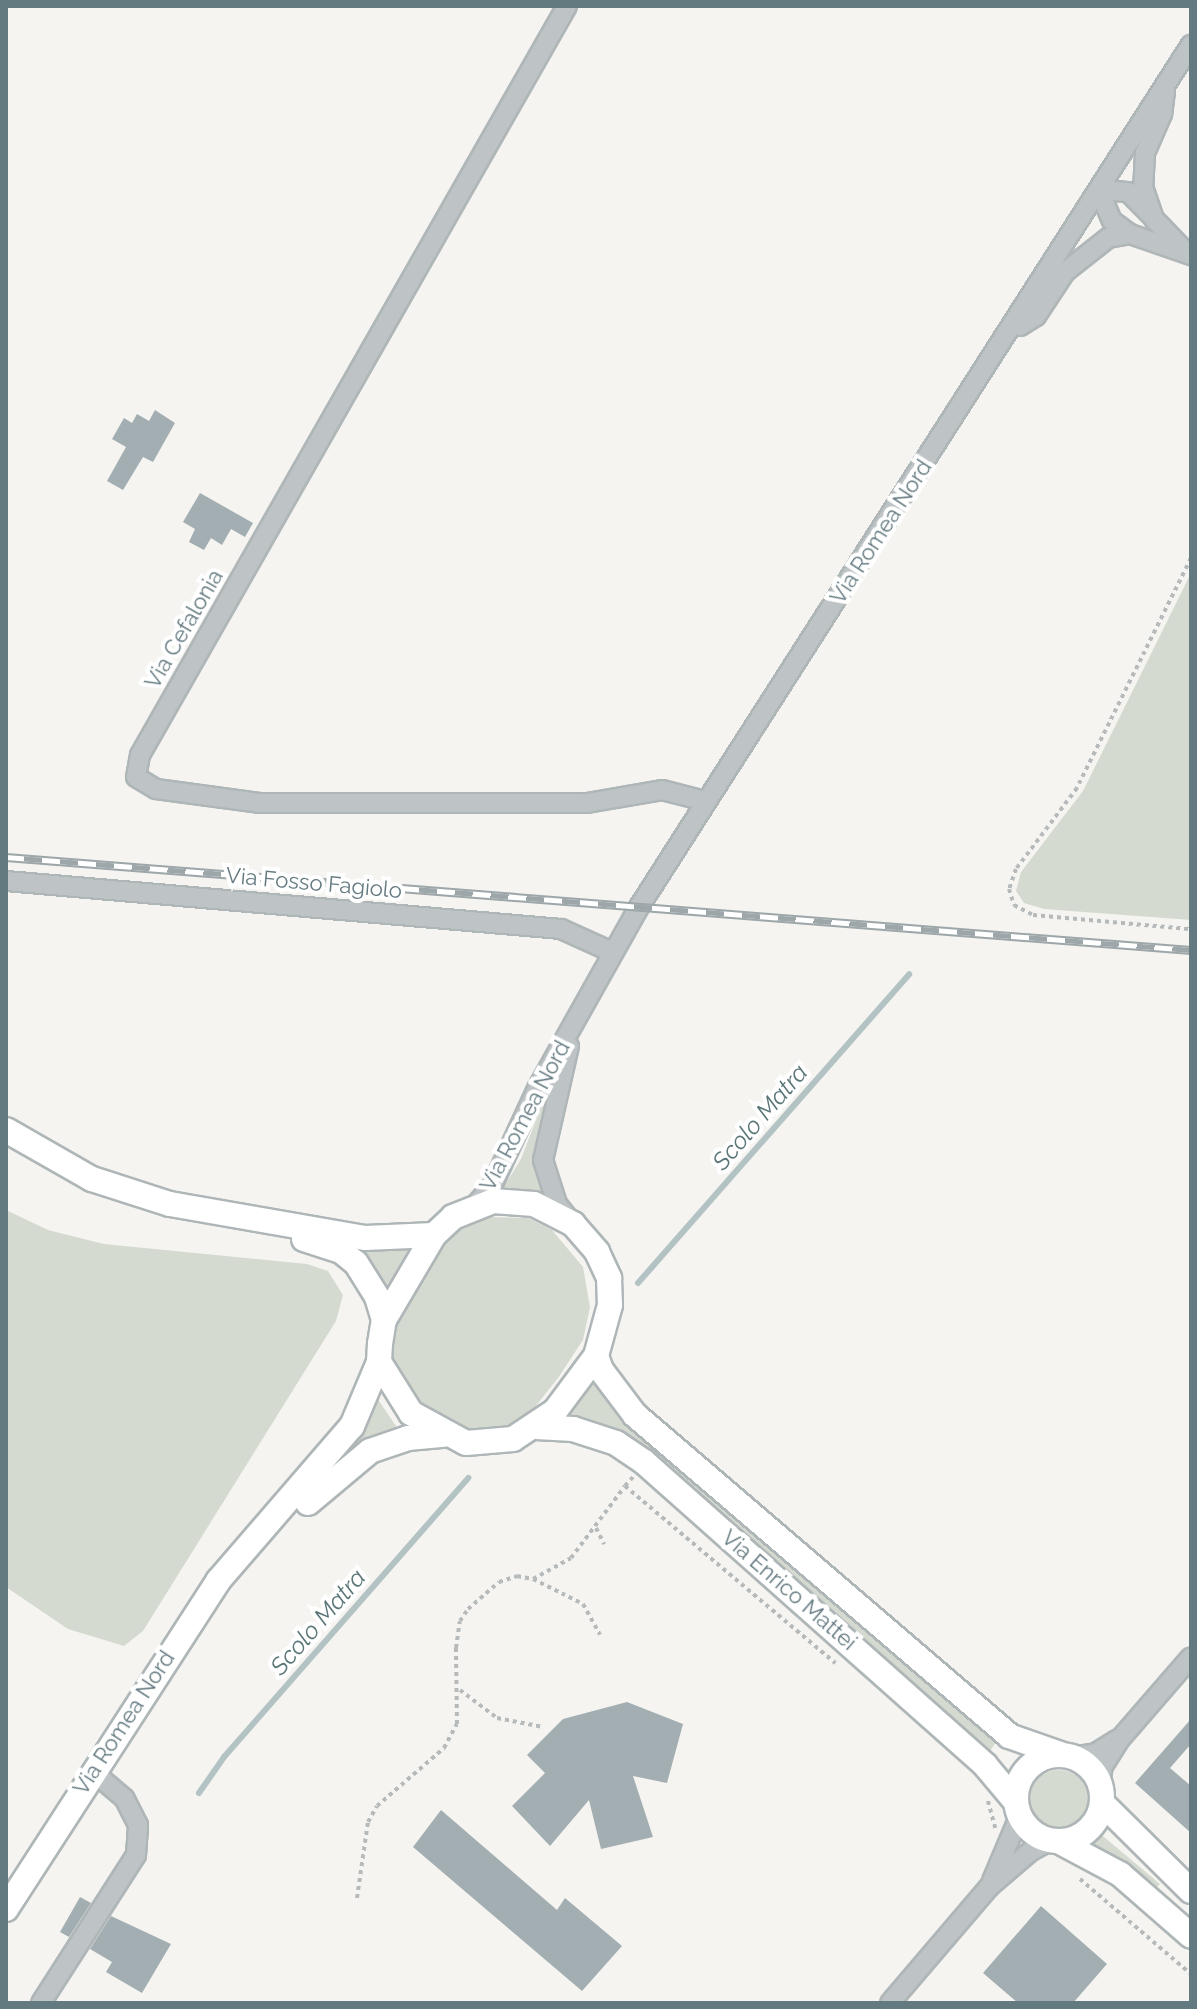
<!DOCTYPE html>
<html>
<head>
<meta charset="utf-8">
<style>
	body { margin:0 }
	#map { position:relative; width:1197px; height:2009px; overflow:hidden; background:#f5f4f1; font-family:Raleway,sans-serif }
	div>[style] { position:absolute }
	.green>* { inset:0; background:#d5dad0 }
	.round { border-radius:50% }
	.stream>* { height:6px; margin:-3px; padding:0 3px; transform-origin:3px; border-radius:3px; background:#b3c3c4 }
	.building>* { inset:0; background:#a2aeb1 }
	.path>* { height:4px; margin-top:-2px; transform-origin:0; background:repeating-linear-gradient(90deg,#b6babb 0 4px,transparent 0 8px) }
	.roads { filter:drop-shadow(2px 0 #afb6b8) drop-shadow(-2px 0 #afb6b8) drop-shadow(0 2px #afb6b8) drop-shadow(0 -2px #afb6b8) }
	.minor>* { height:18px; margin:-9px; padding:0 9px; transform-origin:9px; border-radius:9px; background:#bec3c5 }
	.major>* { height:24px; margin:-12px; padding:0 12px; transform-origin:12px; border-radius:12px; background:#fff }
	.major>.ring { margin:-12px; padding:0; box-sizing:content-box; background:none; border:24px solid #fff; border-radius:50% }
	.rail>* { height:9px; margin-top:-4.5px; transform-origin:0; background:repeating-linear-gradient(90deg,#fff 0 18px,#9da6a9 0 36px); box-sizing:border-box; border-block:2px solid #9da6a9 }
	span { translate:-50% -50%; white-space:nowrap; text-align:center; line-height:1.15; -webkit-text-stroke:8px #fff; paint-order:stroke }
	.street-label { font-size:22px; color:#647a81 }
	.water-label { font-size:24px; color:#5b7678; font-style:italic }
	.frame { position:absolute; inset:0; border:8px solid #647a81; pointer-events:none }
</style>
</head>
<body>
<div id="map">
	<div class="green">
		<i style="clip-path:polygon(1191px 573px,1191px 920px,1044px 909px,1024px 903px,1016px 891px,1021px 872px,1083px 791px)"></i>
		<i style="clip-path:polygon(553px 1076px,533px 1153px,547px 1199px,500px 1193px,521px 1159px)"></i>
		<i style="clip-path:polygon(6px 1210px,48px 1230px,104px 1244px,307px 1264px,328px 1271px,343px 1295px,336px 1321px,143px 1631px,124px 1646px,68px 1629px,6px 1587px)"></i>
		<i style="clip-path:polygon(484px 1217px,528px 1218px,552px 1230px,583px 1267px,590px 1307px,583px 1340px,558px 1378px,528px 1416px,495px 1430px,455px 1427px,426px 1410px,407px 1392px,394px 1367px,393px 1342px,398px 1314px,432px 1255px,452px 1235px)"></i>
		<i style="clip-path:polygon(345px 1241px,413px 1242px,383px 1293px)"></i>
		<i style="clip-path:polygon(590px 1380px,643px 1435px,996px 1742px,989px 1753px,642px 1452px,557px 1425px)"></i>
		<i style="clip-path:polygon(375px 1395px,398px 1429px,363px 1441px,327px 1468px)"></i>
		<i class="round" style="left:1030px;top:1770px;width:58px;height:58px"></i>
		<i style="clip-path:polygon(1097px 1831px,1160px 1884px,1153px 1891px,1083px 1844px)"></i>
	</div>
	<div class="stream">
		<i style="left:638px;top:1283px;width:411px;rotate:-48.7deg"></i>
		<i style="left:199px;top:1793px;width:44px;rotate:-55.2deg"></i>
		<i style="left:224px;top:1757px;width:371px;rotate:-48.8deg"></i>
	</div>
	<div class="building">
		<i style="clip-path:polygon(155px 410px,175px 423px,153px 462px,143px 457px,123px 490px,107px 481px,126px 447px,112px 439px,124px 418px,132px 423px,137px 414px,149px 421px)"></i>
		<i style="clip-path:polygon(200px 493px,253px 523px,245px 537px,231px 529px,222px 545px,211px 538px,204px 550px,189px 542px,195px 529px,183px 522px)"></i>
		<i style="clip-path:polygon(627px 1702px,683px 1724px,667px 1783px,633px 1776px,653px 1837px,601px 1849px,589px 1800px,550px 1846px,512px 1806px,545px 1773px,527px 1755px,563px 1719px)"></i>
		<i style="clip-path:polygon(1191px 1719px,1191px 1744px,1170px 1768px,1191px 1786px,1191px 1833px,1135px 1783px)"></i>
		<i style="clip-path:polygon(441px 1810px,557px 1910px,565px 1898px,622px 1946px,582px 1991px,413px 1847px)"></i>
		<i style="clip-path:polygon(80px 1897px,91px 1903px,69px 1937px,60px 1932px)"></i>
		<i style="clip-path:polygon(1041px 1906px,1107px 1964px,1073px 2003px,1018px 2003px,983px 1973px)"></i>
		<i style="clip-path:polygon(111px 1916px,171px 1944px,142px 1993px,106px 1972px,112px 1962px,90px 1949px)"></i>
	</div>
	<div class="path">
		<i style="left:1191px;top:558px;width:257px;rotate:116.4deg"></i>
		<i style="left:1077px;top:788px;width:101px;rotate:127deg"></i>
		<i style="left:1016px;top:869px;width:21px;rotate:109deg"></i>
		<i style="left:1009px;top:889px;width:17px;rotate:73deg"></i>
		<i style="left:1014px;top:905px;width:21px;rotate:28deg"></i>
		<i style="left:1033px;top:915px;width:159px;rotate:5.1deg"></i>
		<i style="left:633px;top:1477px;width:12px;rotate:132deg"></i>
		<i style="left:625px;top:1486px;width:275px;rotate:40.1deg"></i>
		<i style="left:596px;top:1528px;width:18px;rotate:63deg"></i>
		<i style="left:533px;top:1579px;width:43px;rotate:-28.9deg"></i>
		<i style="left:571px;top:1558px;width:90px;rotate:-53.1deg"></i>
		<i style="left:460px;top:1690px;width:46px;rotate:37.1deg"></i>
		<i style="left:497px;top:1718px;width:47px;rotate:11.1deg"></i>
		<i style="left:988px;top:1801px;width:28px;rotate:75deg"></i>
		<i style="left:1080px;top:1879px;width:146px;rotate:40.6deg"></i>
		<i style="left:357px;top:1898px;width:77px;rotate:-81.8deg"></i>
		<i style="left:368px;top:1822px;width:18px;rotate:-61deg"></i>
		<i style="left:377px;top:1806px;width:89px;rotate:-40.9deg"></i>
		<i style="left:444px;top:1748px;width:27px;rotate:-62deg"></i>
		<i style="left:457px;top:1724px;width:76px;rotate:-90.8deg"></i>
		<i style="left:456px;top:1648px;width:27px;rotate:-82deg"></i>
		<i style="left:460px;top:1621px;width:14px;rotate:-56deg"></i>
		<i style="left:468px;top:1609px;width:41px;rotate:-41.1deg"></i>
		<i style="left:499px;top:1582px;width:19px;rotate:-18deg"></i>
		<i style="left:517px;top:1576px;width:16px;rotate:11deg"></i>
		<i style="left:533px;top:1579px;width:56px;rotate:26.6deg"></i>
		<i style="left:583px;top:1604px;width:35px;rotate:61deg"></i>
	</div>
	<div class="roads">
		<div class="minor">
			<i style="left:567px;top:6px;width:862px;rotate:119.69deg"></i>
			<i style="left:140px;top:755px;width:22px;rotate:100deg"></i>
			<i style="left:136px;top:777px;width:23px;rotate:31deg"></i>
			<i style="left:156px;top:789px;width:104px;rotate:7.7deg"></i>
			<i style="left:259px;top:803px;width:328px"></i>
			<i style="left:587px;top:803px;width:76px;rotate:-9.8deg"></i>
			<i style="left:662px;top:790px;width:44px;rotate:14.3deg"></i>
			<i style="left:1165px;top:91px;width:23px;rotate:97deg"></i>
			<i style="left:1162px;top:114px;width:43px;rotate:113.6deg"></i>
			<i style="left:1145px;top:153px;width:34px;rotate:93deg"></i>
			<i style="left:1143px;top:187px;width:34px;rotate:71deg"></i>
			<i style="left:1154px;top:219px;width:40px;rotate:46deg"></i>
			<i style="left:1130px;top:234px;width:22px;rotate:-144deg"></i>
			<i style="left:1112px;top:221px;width:34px;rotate:-113deg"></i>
			<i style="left:1099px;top:190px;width:29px;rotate:4deg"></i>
			<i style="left:1128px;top:192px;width:33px;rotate:45deg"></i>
			<i style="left:1020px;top:326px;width:19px;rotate:-32deg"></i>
			<i style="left:1036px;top:316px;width:53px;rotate:-56.6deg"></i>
			<i style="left:1065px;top:272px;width:55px;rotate:-38.3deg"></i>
			<i style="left:1108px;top:238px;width:22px;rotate:-10deg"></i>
			<i style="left:1130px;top:234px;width:65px;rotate:19deg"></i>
			<i style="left:6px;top:881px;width:557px;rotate:4.94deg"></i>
			<i style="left:561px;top:929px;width:56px;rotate:24.3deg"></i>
			<i style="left:569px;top:1046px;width:117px;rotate:102.8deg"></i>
			<i style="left:543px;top:1160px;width:46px;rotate:72.3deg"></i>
			<i style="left:557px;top:1204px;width:23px;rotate:52deg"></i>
			<i style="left:473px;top:1208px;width:29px;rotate:-49deg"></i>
			<i style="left:492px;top:1186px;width:109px;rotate:-65.1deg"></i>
			<i style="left:538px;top:1087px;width:206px;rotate:-60.7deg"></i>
			<i style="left:639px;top:907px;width:1024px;rotate:-57.37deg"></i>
			<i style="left:1072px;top:1757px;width:24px;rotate:-9deg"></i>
			<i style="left:1096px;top:1753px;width:25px;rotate:-32deg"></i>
			<i style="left:1100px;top:1784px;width:18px;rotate:-81deg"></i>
			<i style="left:1103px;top:1766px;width:32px;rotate:-58deg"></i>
			<i style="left:1120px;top:1739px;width:108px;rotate:-49.1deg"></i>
			<i style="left:992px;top:1881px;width:69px;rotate:-67.1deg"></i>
			<i style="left:41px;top:2003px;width:176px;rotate:-57.3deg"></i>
			<i style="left:136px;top:1855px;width:30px;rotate:-86deg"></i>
			<i style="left:138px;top:1825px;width:30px;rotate:-117deg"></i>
			<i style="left:124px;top:1798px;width:42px;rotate:-139.8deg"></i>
			<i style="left:890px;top:2003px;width:153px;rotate:-49.5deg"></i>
			<i style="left:989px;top:1887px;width:55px;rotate:-40.6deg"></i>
			<i style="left:1031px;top:1851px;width:21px;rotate:-28deg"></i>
		</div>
		<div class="major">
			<i style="left:6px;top:1130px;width:99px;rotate:29.7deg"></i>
			<i style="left:92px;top:1179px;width:82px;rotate:17.8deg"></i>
			<i style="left:170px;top:1204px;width:198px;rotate:9.9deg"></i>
			<i style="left:365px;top:1238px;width:69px;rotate:-2.5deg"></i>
			<i style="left:493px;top:1201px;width:41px;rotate:4.2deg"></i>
			<i style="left:534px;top:1204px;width:44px;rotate:27.1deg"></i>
			<i style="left:573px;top:1224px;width:37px;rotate:49deg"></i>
			<i style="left:597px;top:1252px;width:29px;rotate:65deg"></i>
			<i style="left:609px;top:1278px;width:27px;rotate:88deg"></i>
			<i style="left:610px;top:1305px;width:53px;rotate:105.4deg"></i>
			<i style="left:596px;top:1356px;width:69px;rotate:126.7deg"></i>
			<i style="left:555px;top:1411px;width:50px;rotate:146.3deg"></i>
			<i style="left:513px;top:1439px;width:47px;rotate:175.1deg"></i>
			<i style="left:466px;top:1443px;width:63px;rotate:-151.4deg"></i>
			<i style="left:411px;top:1413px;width:60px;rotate:-122.1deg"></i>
			<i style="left:379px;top:1362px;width:18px;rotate:-87deg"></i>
			<i style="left:380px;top:1344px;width:24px;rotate:-81deg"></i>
			<i style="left:384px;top:1320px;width:99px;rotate:-59.5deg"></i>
			<i style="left:434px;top:1235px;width:26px;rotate:-43deg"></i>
			<i style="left:453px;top:1217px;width:43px;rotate:-21.8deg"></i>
			<i style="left:304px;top:1239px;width:39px;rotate:18deg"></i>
			<i style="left:341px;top:1251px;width:19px;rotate:39deg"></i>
			<i style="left:356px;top:1263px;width:40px;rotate:58deg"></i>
			<i style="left:377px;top:1297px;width:24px;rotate:73deg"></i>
			<i style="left:596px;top:1356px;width:15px;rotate:70deg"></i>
			<i style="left:601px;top:1370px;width:56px;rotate:52.9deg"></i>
			<i style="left:635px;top:1415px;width:493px;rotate:40.6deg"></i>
			<i style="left:1009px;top:1736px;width:54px;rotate:19.4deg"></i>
			<i style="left:536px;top:1427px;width:37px;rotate:3deg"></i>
			<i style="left:573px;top:1429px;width:45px;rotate:18deg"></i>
			<i style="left:616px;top:1443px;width:34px;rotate:34deg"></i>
			<i style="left:644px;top:1462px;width:456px;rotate:41.6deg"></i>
			<i style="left:985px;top:1765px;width:48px;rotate:50deg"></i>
			<i style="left:308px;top:1503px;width:81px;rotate:-40deg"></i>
			<i style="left:370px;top:1451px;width:40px;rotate:-18.9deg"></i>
			<i style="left:408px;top:1438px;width:36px;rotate:-5deg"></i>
			<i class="ring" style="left:1016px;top:1755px;width:62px;height:62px"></i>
			<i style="left:1102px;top:1803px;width:125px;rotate:44.7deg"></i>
			<i style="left:1060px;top:1842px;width:68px;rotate:28.1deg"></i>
			<i style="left:1120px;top:1874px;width:94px;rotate:41.1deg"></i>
			<i style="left:6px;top:1909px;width:391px;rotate:-57.1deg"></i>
			<i style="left:218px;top:1581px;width:205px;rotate:-49.2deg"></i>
			<i style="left:352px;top:1426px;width:69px;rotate:-67.1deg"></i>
		</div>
	</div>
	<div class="rail">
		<i style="left:6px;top:857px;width:1189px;rotate:4.49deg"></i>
	</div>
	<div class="street-label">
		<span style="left:881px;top:532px;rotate:-57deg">Via Romea Nord</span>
		<span style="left:184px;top:629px;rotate:-60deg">Via Cefalonia</span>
		<span style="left:314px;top:883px;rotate:5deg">Via Fosso Fagiolo</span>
		<span style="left:525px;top:1116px;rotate:-62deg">Via Romea Nord</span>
		<span style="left:789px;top:1590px;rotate:41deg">Via Enrico Mattei</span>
		<span style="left:124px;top:1723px;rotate:-57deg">Via Romea Nord</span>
	</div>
	<div class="water-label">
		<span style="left:760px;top:1117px;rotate:-49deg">Scolo Matra</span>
		<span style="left:318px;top:1622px;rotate:-49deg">Scolo Matra</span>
	</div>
	<div class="frame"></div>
</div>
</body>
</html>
